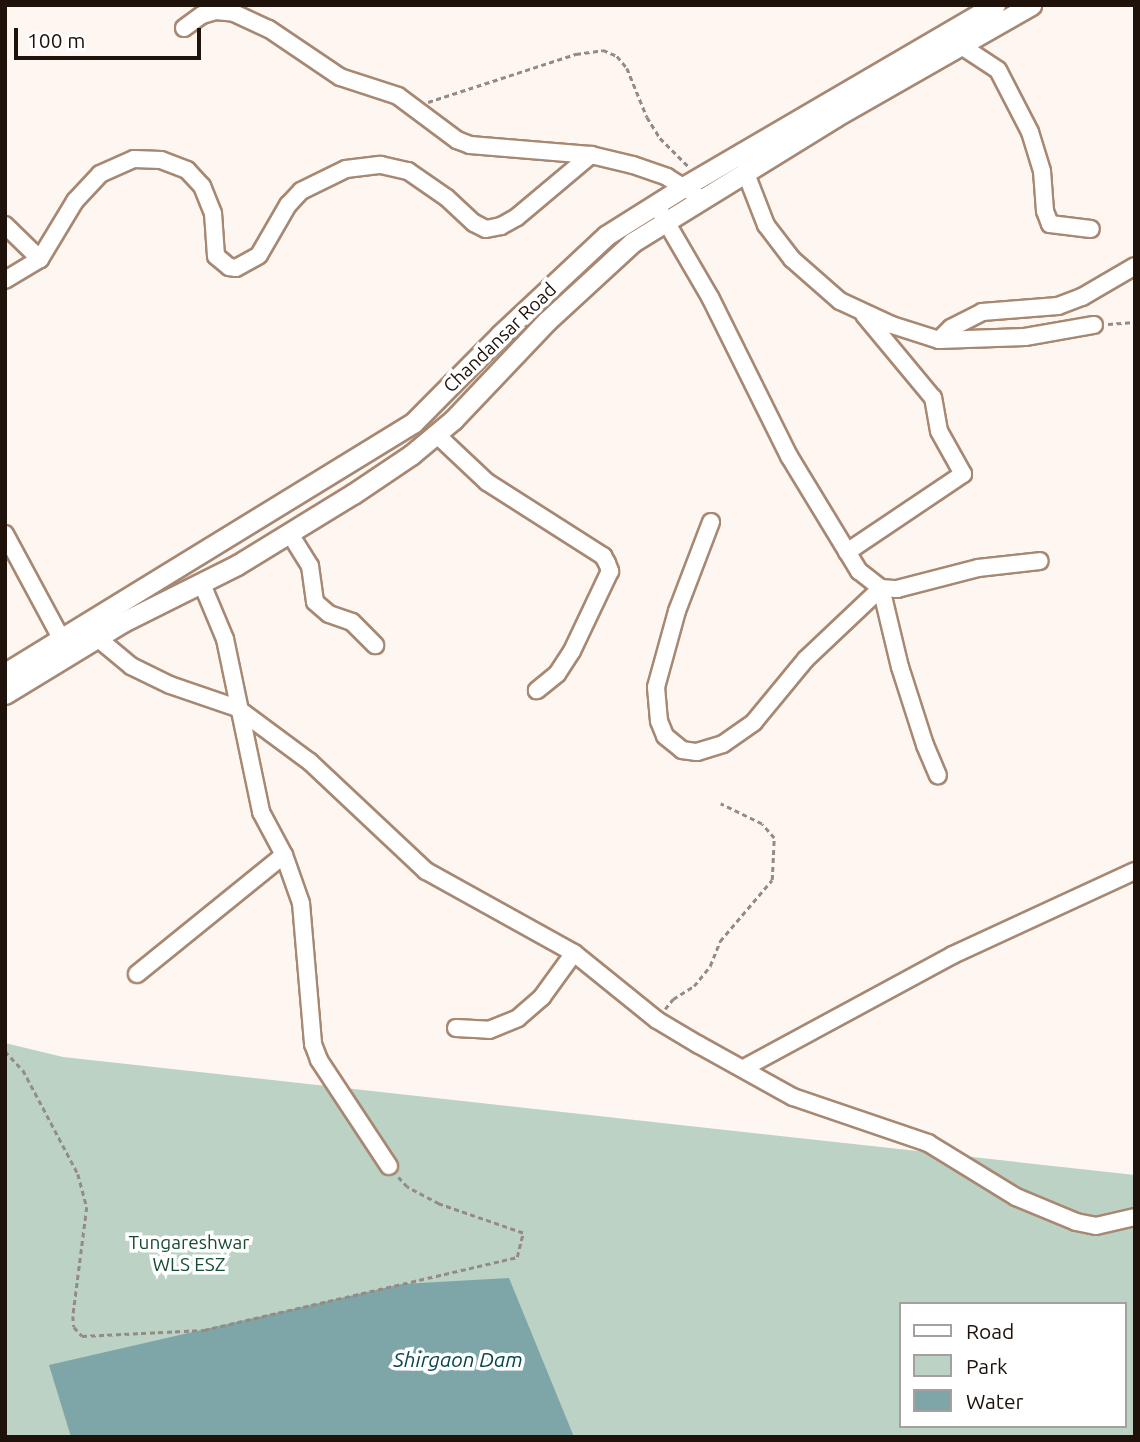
<!DOCTYPE html>
<html>
<head>
<meta charset="utf-8">
<style>
	body { margin:0 }
	#map { position:relative; width:1140px; height:1442px; overflow:hidden; background:#fdf6f1; font-family:Ubuntu,sans-serif }
	div>[style] { position:absolute }
	.green>* { inset:0; background:#bbd2c4 }
	.water>* { inset:0; background:#7ea6a8 }
	.path>* { height:2.5px; margin-top:-1.25px; transform-origin:0; background:repeating-linear-gradient(90deg,#948b84 0 5px,transparent 0 8.5px) }
	.roads { filter:drop-shadow(2px 0 #a78872) drop-shadow(-2px 0 #a78872) drop-shadow(0 2px #a78872) drop-shadow(0 -2px #a78872) }
	.minor>* { height:16px; margin:-8px; padding:0 8px; transform-origin:8px; border-radius:8px; background:#fff }
	.major>* { height:19px; margin:-9.5px; padding:0 9.5px; transform-origin:9.5px; border-radius:9.5px; background:#fff }
	span { translate:-50% -50%; white-space:nowrap; text-align:center; line-height:1.15; -webkit-text-stroke:7px #fff; paint-order:stroke }
	.street-label { font-size:19px; color:#1e120a }
	.park-label { font-size:19px; color:#164d32 }
	.water-label { font-size:21px; color:#06464a; font-style:italic }
	.frame { position:absolute; inset:0; border:7px solid #1e120a; pointer-events:none }
	.legend { position:absolute; left:899px; top:1302px; width:228px; height:126px; box-sizing:border-box; background:#fff; border:2px solid #a5a09d; margin:0; padding:9px 12px; list-style:none; font-size:21px; color:#1e120a }
	.legend li { display:flex; align-items:center; gap:14px; height:35px }
	.legend b { width:35px; border:2px solid #a5a09d }
	.scale { position:absolute; left:14px; top:28px; width:187px; height:32px; box-sizing:border-box; border:4px solid #1e120a; border-top:0; padding-left:9px; font-size:21px; line-height:24px; white-space:nowrap; color:#1e120a; -webkit-text-stroke:5px #fff; paint-order:stroke }
</style>
</head>
<body>
<div id="map">
	<div class="green">
		<i style="clip-path:polygon(evenodd,5px 1043px,63px 1057px,1135px 1175px,1135px 1437px,5px 1437px,5px 1043px,900px 1304px,1124px 1304px,1124px 1426px,900px 1426px,900px 1304px)"></i>
	</div>
	<div class="water">
		<i style="clip-path:polygon(509px 1278px,574px 1437px,71px 1437px,49px 1365px,402px 1284px)"></i>
	</div>
	<div class="path">
		<i style="left:428px;top:102px;width:156px;rotate:-18deg"></i>
		<i style="left:576px;top:54px;width:27px;rotate:-8deg"></i>
		<i style="left:603px;top:50px;width:15px;rotate:23deg"></i>
		<i style="left:617px;top:56px;width:16px;rotate:50deg"></i>
		<i style="left:627px;top:68px;width:53px;rotate:67.8deg"></i>
		<i style="left:647px;top:117px;width:25px;rotate:58deg"></i>
		<i style="left:660px;top:138px;width:41px;rotate:45deg"></i>
		<i style="left:1108px;top:324px;width:27px;rotate:-4deg"></i>
		<i style="left:665px;top:1009px;width:13px;rotate:-51deg"></i>
		<i style="left:673px;top:999px;width:25px;rotate:-32deg"></i>
		<i style="left:694px;top:986px;width:26px;rotate:-51deg"></i>
		<i style="left:710px;top:966px;width:27px;rotate:-68deg"></i>
		<i style="left:720px;top:941px;width:80px;rotate:-49.6deg"></i>
		<i style="left:772px;top:880px;width:42px;rotate:-87.3deg"></i>
		<i style="left:774px;top:838px;width:18px;rotate:-131deg"></i>
		<i style="left:762px;top:824px;width:46px;rotate:-154deg"></i>
		<i style="left:5px;top:1051px;width:26px;rotate:47deg"></i>
		<i style="left:23px;top:1070px;width:118px;rotate:62.1deg"></i>
		<i style="left:78px;top:1174px;width:34px;rotate:75deg"></i>
		<i style="left:87px;top:1207px;width:110px;rotate:97.3deg"></i>
		<i style="left:73px;top:1316px;width:11px;rotate:85deg"></i>
		<i style="left:74px;top:1327px;width:12px;rotate:48deg"></i>
		<i style="left:82px;top:1336px;width:122px;rotate:-2.8deg"></i>
		<i style="left:204px;top:1330px;width:321px;rotate:-13.1deg"></i>
		<i style="left:517px;top:1257px;width:25px;rotate:-76deg"></i>
		<i style="left:523px;top:1233px;width:89px;rotate:-161deg"></i>
		<i style="left:439px;top:1204px;width:36px;rotate:-152deg"></i>
		<i style="left:407px;top:1187px;width:13px;rotate:-132deg"></i>
	</div>
	<div class="roads">
		<div class="minor">
			<i style="left:184px;top:28px;width:22px;rotate:-36deg"></i>
			<i style="left:202px;top:15px;width:15px;rotate:-16deg"></i>
			<i style="left:216px;top:11px;width:18px;rotate:6deg"></i>
			<i style="left:234px;top:13px;width:38px;rotate:25deg"></i>
			<i style="left:269px;top:29px;width:86px;rotate:34.1deg"></i>
			<i style="left:340px;top:77px;width:61px;rotate:18.1deg"></i>
			<i style="left:398px;top:96px;width:74px;rotate:36.7deg"></i>
			<i style="left:457px;top:140px;width:14px;rotate:21deg"></i>
			<i style="left:470px;top:145px;width:121px;rotate:4.7deg"></i>
			<i style="left:591px;top:155px;width:43px;rotate:13.4deg"></i>
			<i style="left:633px;top:165px;width:36px;rotate:19deg"></i>
			<i style="left:667px;top:177px;width:41px;rotate:32.2deg"></i>
			<i style="left:960px;top:45px;width:45px;rotate:33.3deg"></i>
			<i style="left:998px;top:70px;width:70px;rotate:62.7deg"></i>
			<i style="left:1030px;top:132px;width:41px;rotate:72.9deg"></i>
			<i style="left:1042px;top:171px;width:40px;rotate:85.7deg"></i>
			<i style="left:1045px;top:211px;width:14px;rotate:69deg"></i>
			<i style="left:1050px;top:224px;width:41px;rotate:7deg"></i>
			<i style="left:745px;top:171px;width:58px;rotate:68.7deg"></i>
			<i style="left:766px;top:225px;width:43px;rotate:52.6deg"></i>
			<i style="left:792px;top:259px;width:64px;rotate:41.2deg"></i>
			<i style="left:840px;top:301px;width:57px;rotate:24.8deg"></i>
			<i style="left:892px;top:325px;width:49px;rotate:17.7deg"></i>
			<i style="left:939px;top:340px;width:86px;rotate:-2deg"></i>
			<i style="left:1025px;top:337px;width:70px;rotate:-9.9deg"></i>
			<i style="left:661px;top:213px;width:99px;rotate:59.8deg"></i>
			<i style="left:711px;top:299px;width:175px;rotate:63.6deg"></i>
			<i style="left:789px;top:456px;width:135px;rotate:58.7deg"></i>
			<i style="left:859px;top:571px;width:28px;rotate:38deg"></i>
			<i style="left:881px;top:588px;width:16px;rotate:4deg"></i>
			<i style="left:897px;top:589px;width:84px;rotate:-14.5deg"></i>
			<i style="left:978px;top:568px;width:62px;rotate:-6.4deg"></i>
			<i style="left:5px;top:225px;width:49px;rotate:44.2deg"></i>
			<i style="left:5px;top:280px;width:41px;rotate:-31deg"></i>
			<i style="left:40px;top:259px;width:68px;rotate:-58.9deg"></i>
			<i style="left:75px;top:201px;width:37px;rotate:-47deg"></i>
			<i style="left:100px;top:174px;width:37px;rotate:-24deg"></i>
			<i style="left:134px;top:159px;width:27px;rotate:2deg"></i>
			<i style="left:161px;top:160px;width:28px;rotate:21deg"></i>
			<i style="left:187px;top:170px;width:22px;rotate:47deg"></i>
			<i style="left:202px;top:186px;width:29px;rotate:68deg"></i>
			<i style="left:213px;top:213px;width:43px;rotate:86deg"></i>
			<i style="left:216px;top:256px;width:17px;rotate:40deg"></i>
			<i style="left:229px;top:267px;width:7px;rotate:8deg"></i>
			<i style="left:236px;top:268px;width:26px;rotate:-29deg"></i>
			<i style="left:259px;top:255px;width:58px;rotate:-59.9deg"></i>
			<i style="left:288px;top:205px;width:19px;rotate:-47deg"></i>
			<i style="left:301px;top:191px;width:50px;rotate:-26.1deg"></i>
			<i style="left:346px;top:169px;width:35px;rotate:-7deg"></i>
			<i style="left:381px;top:165px;width:28px;rotate:13deg"></i>
			<i style="left:408px;top:171px;width:47px;rotate:34.7deg"></i>
			<i style="left:447px;top:198px;width:37px;rotate:43deg"></i>
			<i style="left:474px;top:223px;width:13px;rotate:27deg"></i>
			<i style="left:486px;top:229px;width:15px;rotate:-11deg"></i>
			<i style="left:501px;top:226px;width:18px;rotate:-29deg"></i>
			<i style="left:517px;top:217px;width:97px;rotate:-40deg"></i>
			<i style="left:939px;top:340px;width:17px;rotate:-45deg"></i>
			<i style="left:951px;top:328px;width:35px;rotate:-27deg"></i>
			<i style="left:982px;top:312px;width:76px;rotate:-4.5deg"></i>
			<i style="left:1058px;top:306px;width:26px;rotate:-21deg"></i>
			<i style="left:1082px;top:297px;width:61px;rotate:-30.3deg"></i>
			<i style="left:436px;top:434px;width:70px;rotate:43.3deg"></i>
			<i style="left:487px;top:482px;width:138px;rotate:32.5deg"></i>
			<i style="left:603px;top:556px;width:8px;rotate:60deg"></i>
			<i style="left:607px;top:563px;width:9px;rotate:69deg"></i>
			<i style="left:610px;top:571px;width:89px;rotate:115.4deg"></i>
			<i style="left:572px;top:651px;width:27px;rotate:123deg"></i>
			<i style="left:557px;top:674px;width:26px;rotate:141deg"></i>
			<i style="left:711px;top:522px;width:95px;rotate:110.9deg"></i>
			<i style="left:677px;top:611px;width:79px;rotate:105.4deg"></i>
			<i style="left:656px;top:687px;width:34px;rotate:85deg"></i>
			<i style="left:659px;top:721px;width:16px;rotate:68deg"></i>
			<i style="left:665px;top:736px;width:22px;rotate:39deg"></i>
			<i style="left:682px;top:750px;width:15px;rotate:8deg"></i>
			<i style="left:697px;top:752px;width:27px;rotate:-17deg"></i>
			<i style="left:723px;top:744px;width:38px;rotate:-35deg"></i>
			<i style="left:754px;top:722px;width:82px;rotate:-50.5deg"></i>
			<i style="left:806px;top:659px;width:103px;rotate:-43.4deg"></i>
			<i style="left:5px;top:534px;width:131px;rotate:61.7deg"></i>
			<i style="left:290px;top:534px;width:38px;rotate:58deg"></i>
			<i style="left:310px;top:566px;width:36px;rotate:82deg"></i>
			<i style="left:315px;top:602px;width:18px;rotate:41deg"></i>
			<i style="left:329px;top:614px;width:24px;rotate:19deg"></i>
			<i style="left:352px;top:622px;width:33px;rotate:45deg"></i>
			<i style="left:847px;top:552px;width:140px;rotate:-33.9deg"></i>
			<i style="left:963px;top:474px;width:49px;rotate:-119.2deg"></i>
			<i style="left:939px;top:431px;width:34px;rotate:-100deg"></i>
			<i style="left:933px;top:398px;width:108px;rotate:-129.7deg"></i>
			<i style="left:202px;top:584px;width:60px;rotate:67.3deg"></i>
			<i style="left:225px;top:639px;width:177px;rotate:78.2deg"></i>
			<i style="left:261px;top:812px;width:49px;rotate:61.9deg"></i>
			<i style="left:284px;top:855px;width:51px;rotate:70.5deg"></i>
			<i style="left:301px;top:903px;width:142px;rotate:85.1deg"></i>
			<i style="left:313px;top:1044px;width:17px;rotate:69deg"></i>
			<i style="left:319px;top:1060px;width:127px;rotate:56.6deg"></i>
			<i style="left:881px;top:588px;width:81px;rotate:76.5deg"></i>
			<i style="left:900px;top:667px;width:82px;rotate:72.2deg"></i>
			<i style="left:925px;top:745px;width:33px;rotate:67deg"></i>
			<i style="left:89px;top:631px;width:55px;rotate:39.8deg"></i>
			<i style="left:131px;top:666px;width:43px;rotate:26deg"></i>
			<i style="left:170px;top:685px;width:71px;rotate:18.9deg"></i>
			<i style="left:237px;top:708px;width:91px;rotate:36.5deg"></i>
			<i style="left:310px;top:762px;width:159px;rotate:43.2deg"></i>
			<i style="left:426px;top:871px;width:169px;rotate:29deg"></i>
			<i style="left:574px;top:953px;width:107px;rotate:38.9deg"></i>
			<i style="left:657px;top:1020px;width:49px;rotate:30.8deg"></i>
			<i style="left:699px;top:1045px;width:107px;rotate:29deg"></i>
			<i style="left:793px;top:1097px;width:143px;rotate:18.8deg"></i>
			<i style="left:928px;top:1143px;width:103px;rotate:31.5deg"></i>
			<i style="left:1016px;top:1197px;width:65px;rotate:22.6deg"></i>
			<i style="left:1076px;top:1222px;width:20px;rotate:11deg"></i>
			<i style="left:1096px;top:1226px;width:40px;rotate:-13deg"></i>
			<i style="left:137px;top:974px;width:189px;rotate:-39deg"></i>
			<i style="left:456px;top:1028px;width:33px;rotate:3deg"></i>
			<i style="left:489px;top:1030px;width:31px;rotate:-22deg"></i>
			<i style="left:518px;top:1018px;width:32px;rotate:-41deg"></i>
			<i style="left:542px;top:997px;width:54px;rotate:-54deg"></i>
			<i style="left:744px;top:1068px;width:238px;rotate:-28.4deg"></i>
			<i style="left:953px;top:955px;width:200px;rotate:-24.8deg"></i>
		</div>
		<div class="major">
			<i style="left:5px;top:673px;width:479px;rotate:-31.5deg"></i>
			<i style="left:413px;top:423px;width:124px;rotate:-45.3deg"></i>
			<i style="left:500px;top:335px;width:146px;rotate:-43.1deg"></i>
			<i style="left:607px;top:235px;width:92px;rotate:-32.1deg"></i>
			<i style="left:685px;top:186px;width:359px;rotate:-30.3deg"></i>
			<i style="left:5px;top:694px;width:138px;rotate:-31.4deg"></i>
			<i style="left:123px;top:622px;width:127px;rotate:-26.6deg"></i>
			<i style="left:237px;top:565px;width:136px;rotate:-31.5deg"></i>
			<i style="left:353px;top:494px;width:70px;rotate:-33.9deg"></i>
			<i style="left:411px;top:455px;width:55px;rotate:-39.8deg"></i>
			<i style="left:453px;top:420px;width:137px;rotate:-46.5deg"></i>
			<i style="left:547px;top:321px;width:117px;rotate:-42.6deg"></i>
			<i style="left:633px;top:242px;width:238px;rotate:-31.7deg"></i>
			<i style="left:835px;top:117px;width:226px;rotate:-29.7deg"></i>
		</div>
	</div>
	<div class="street-label">
		<span style="left:500px;top:338px;rotate:-44deg">Chandansar Road</span>
	</div>
	<div class="park-label">
		<span style="left:189px;top:1254px">Tungareshwar<br>WLS ESZ</span>
	</div>
	<div class="water-label">
		<span style="left:458px;top:1359px">Shirgaon Dam</span>
	</div>
	<div class="frame"></div>
	<ul class="legend">
	<li><b style="height:9px;background:#fff"></b>Road</li>
	<li><b style="height:19px;background:#bbd2c4"></b>Park</li>
	<li><b style="height:19px;background:#7ea6a8"></b>Water</li>
	</ul>
	<div class="scale">100 m</div>
</div>
</body>
</html>
